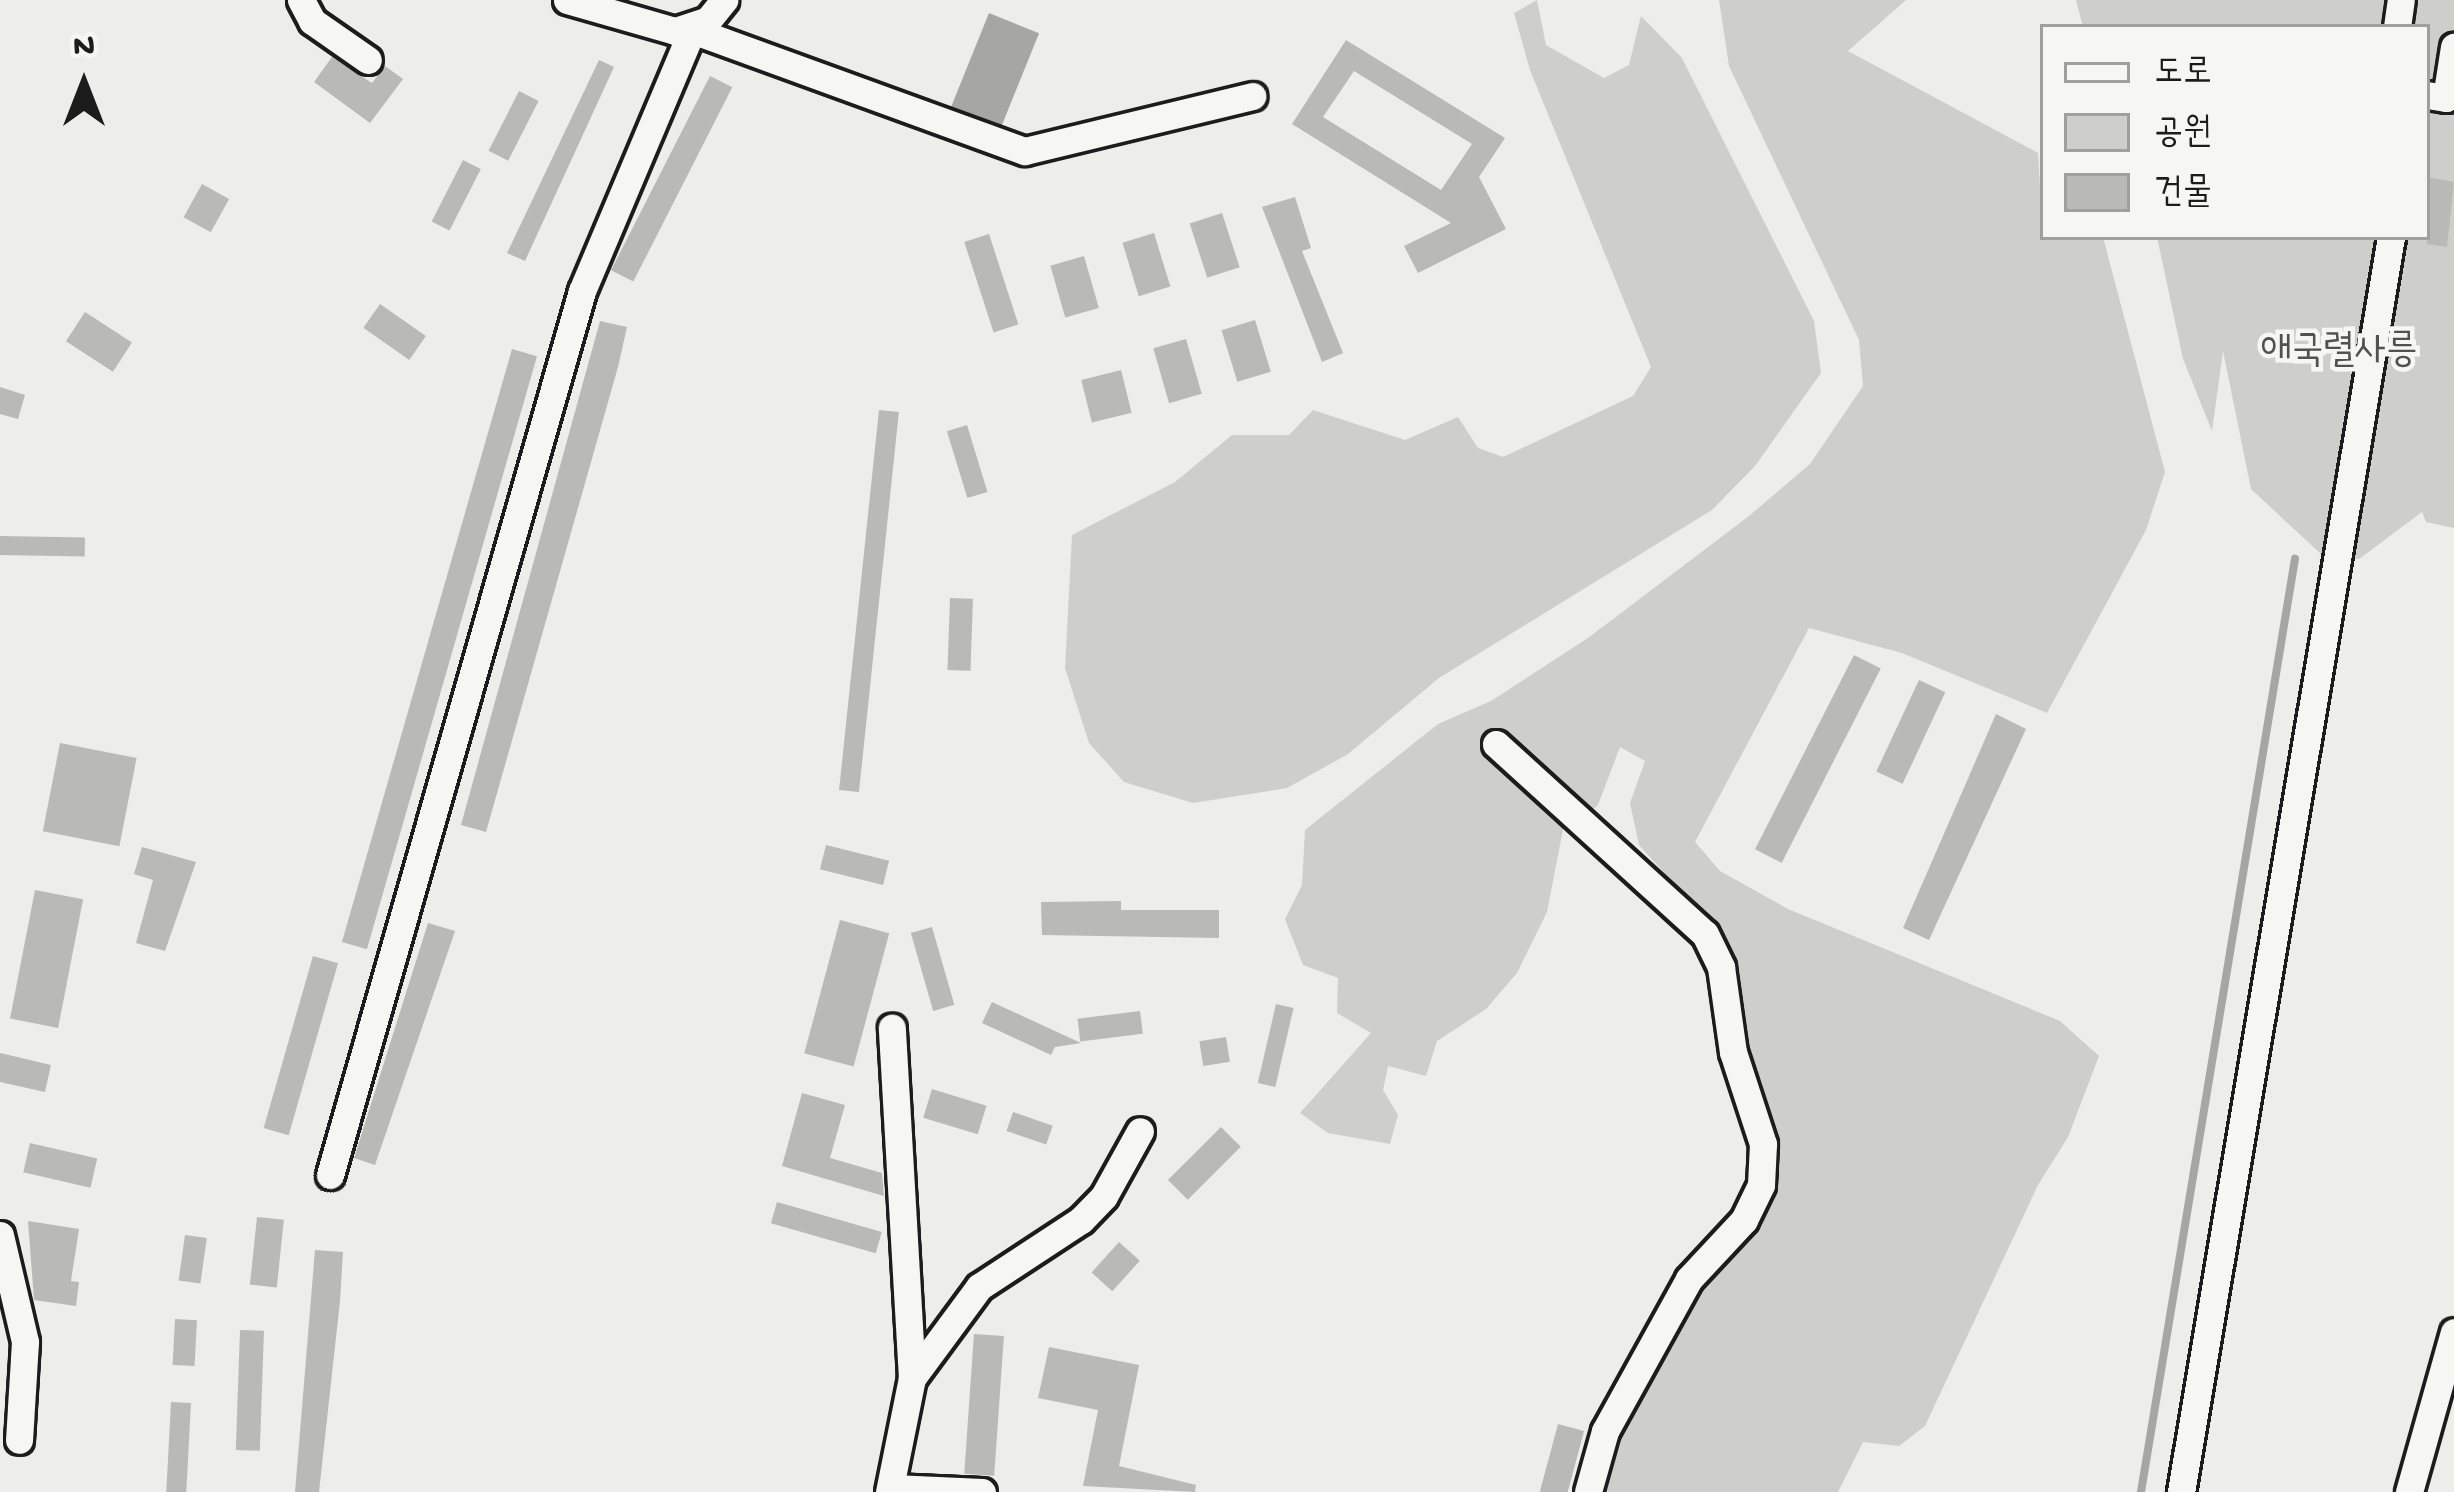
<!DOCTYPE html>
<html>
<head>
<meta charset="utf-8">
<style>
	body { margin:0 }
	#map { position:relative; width:2454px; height:1492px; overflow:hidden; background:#edede9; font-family:"Gochi Hand","Poor Story",sans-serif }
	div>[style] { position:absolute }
	.green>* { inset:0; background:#cececb }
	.water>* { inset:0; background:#a6a6a3; transform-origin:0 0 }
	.stream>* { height:8px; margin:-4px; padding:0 4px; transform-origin:4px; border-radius:4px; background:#a6a6a3 }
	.building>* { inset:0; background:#b9b9b6; transform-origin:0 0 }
	.roads { filter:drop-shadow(3px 0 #1c1c1c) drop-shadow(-3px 0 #1c1c1c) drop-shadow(0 3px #1c1c1c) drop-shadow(0 -3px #1c1c1c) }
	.minor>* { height:27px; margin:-13.5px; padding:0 13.5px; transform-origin:13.5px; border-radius:13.5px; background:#f6f6f2 }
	span { translate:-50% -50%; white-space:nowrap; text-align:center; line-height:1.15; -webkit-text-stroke:9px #f6f6f2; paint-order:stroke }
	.park-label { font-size:39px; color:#515151 }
	.legend { position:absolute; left:2040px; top:24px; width:390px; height:216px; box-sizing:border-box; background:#f6f6f2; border:3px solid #9f9f9c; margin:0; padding:15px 21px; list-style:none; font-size:36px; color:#1c1c1c }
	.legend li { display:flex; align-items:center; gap:24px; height:60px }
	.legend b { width:60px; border:3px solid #9f9f9c }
	.north { position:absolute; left:24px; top:24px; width:120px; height:120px; -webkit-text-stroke:9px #f6f6f2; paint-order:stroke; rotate:0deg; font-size:33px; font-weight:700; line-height:48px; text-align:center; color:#1c1c1c }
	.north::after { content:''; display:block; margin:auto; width:42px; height:54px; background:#1c1c1c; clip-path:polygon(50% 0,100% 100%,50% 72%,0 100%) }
</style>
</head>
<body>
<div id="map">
	<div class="green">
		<i style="clip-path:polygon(1537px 0,1546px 45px,1604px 78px,1629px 65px,1641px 16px,1682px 58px,1814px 321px,1821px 373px,1755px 466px,1712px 510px,1439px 678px,1348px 754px,1287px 788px,1193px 803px,1124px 782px,1089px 743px,1065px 668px,1072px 535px,1175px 482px,1232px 435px,1289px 435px,1313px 410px,1405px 440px,1458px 417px,1478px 448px,1503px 457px,1633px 396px,1651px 367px,1530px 70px,1514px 13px)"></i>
		<i style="clip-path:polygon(1719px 0,1906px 0,1848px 51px,2038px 153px,2043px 237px,2103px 237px,2165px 472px,2146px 530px,2047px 713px,1902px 653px,1809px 628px,1695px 842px,1720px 871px,1788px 909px,2060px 1021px,2099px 1056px,2068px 1137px,2038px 1185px,1925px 1426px,1899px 1446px,1863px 1442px,1838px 1492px,1597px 1492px,1606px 1454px,1692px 1290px,1779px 1181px,1762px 1082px,1748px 1060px,1738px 978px,1718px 932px,1639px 845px,1630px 803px,1645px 761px,1620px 747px,1598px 805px,1583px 818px,1524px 751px,1502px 734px,1480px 738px,1498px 770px,1564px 824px,1547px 912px,1517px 973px,1486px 1009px,1437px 1041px,1426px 1076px,1388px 1066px,1383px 1090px,1398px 1115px,1390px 1144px,1328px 1133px,1300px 1113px,1371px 1033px,1337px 1013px,1338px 978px,1303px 965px,1285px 919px,1302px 885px,1305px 830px,1438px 724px,1491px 701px,1588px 638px,1749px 516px,1810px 464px,1863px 386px,1859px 340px,1729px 66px)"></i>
		<i style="clip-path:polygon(2076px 0,2454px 0,2454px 528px,2426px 522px,2422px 512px,2359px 559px,2322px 555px,2251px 489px,2223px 351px,2212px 431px,2183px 359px,2157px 237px,2427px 237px,2427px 27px,2083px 27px)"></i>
	</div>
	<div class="water">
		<i style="left:989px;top:13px;width:54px;height:108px;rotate:22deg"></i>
	</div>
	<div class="stream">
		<i style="left:2141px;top:1492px;width:946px;rotate:-80.63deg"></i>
	</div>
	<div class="building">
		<i style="clip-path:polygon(evenodd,1346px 40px,1505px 138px,1479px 177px,1506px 229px,1418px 273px,1404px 246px,1451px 223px,1292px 124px,1346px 40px,1354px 71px,1472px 144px,1441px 190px,1323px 117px,1354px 71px)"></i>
		<i style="clip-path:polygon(332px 57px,372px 83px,385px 66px,403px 79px,370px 123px,314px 82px)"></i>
		<i style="clip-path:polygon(599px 60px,614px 67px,525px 261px,507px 253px)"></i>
		<i style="left:710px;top:76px;width:25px;height:218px;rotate:27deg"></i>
		<i style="left:519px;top:91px;width:22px;height:67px;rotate:27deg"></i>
		<i style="left:463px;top:160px;width:20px;height:69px;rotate:27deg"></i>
		<i style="clip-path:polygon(2427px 177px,2454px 182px,2447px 247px,2427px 244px)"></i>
		<i style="left:202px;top:184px;width:31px;height:38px;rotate:29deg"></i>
		<i style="clip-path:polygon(1295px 197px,1311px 248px,1302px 251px,1343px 353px,1322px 362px,1262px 207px)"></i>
		<i style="left:1222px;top:213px;width:57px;height:34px;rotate:72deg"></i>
		<i style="left:1154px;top:233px;width:56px;height:33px;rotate:73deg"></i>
		<i style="left:989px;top:234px;width:95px;height:26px;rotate:72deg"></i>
		<i style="left:1084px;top:256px;width:54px;height:35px;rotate:74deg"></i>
		<i style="left:380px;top:304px;width:56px;height:29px;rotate:35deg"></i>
		<i style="left:85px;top:312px;width:56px;height:35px;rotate:33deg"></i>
		<i style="left:1255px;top:320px;width:54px;height:35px;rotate:73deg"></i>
		<i style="clip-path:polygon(600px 321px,627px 327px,618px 367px,486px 832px,461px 825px)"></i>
		<i style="left:1186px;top:339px;width:57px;height:34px;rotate:74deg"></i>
		<i style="left:512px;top:349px;width:26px;height:617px;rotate:16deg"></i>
		<i style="left:1121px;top:370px;width:44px;height:41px;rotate:76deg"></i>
		<i style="clip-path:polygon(0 387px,25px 395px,18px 419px,0 414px)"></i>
		<i style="left:879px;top:410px;width:20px;height:382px;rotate:6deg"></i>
		<i style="left:967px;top:425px;width:70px;height:21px;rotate:73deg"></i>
		<i style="left:0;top:536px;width:85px;height:19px;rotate:1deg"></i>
		<i style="left:950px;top:598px;width:23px;height:72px;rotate:2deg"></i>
		<i style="left:1854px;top:655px;width:30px;height:218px;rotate:27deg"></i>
		<i style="left:1919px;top:680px;width:29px;height:101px;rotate:25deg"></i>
		<i style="clip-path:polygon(1996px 714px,2026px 729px,1929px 940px,1903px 928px)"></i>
		<i style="left:60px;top:743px;width:78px;height:90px;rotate:11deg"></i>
		<i style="left:826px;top:845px;width:65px;height:25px;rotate:14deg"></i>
		<i style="clip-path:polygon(142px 847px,196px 862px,165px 951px,136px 943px,153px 880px,134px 874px)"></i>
		<i style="left:35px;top:890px;width:49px;height:131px;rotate:11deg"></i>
		<i style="clip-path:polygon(1121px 901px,1121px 910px,1219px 910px,1219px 938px,1042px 935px,1041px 902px)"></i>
		<i style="left:840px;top:920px;width:51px;height:138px;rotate:15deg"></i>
		<i style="clip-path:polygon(428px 923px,455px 931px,375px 1165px,354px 1158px)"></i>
		<i style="left:932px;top:927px;width:81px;height:22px;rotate:74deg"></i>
		<i style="left:313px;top:956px;width:26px;height:179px;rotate:16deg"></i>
		<i style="clip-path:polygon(992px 1002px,1081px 1043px,1055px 1047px,1051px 1055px,982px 1023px)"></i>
		<i style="left:1276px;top:1004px;width:18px;height:81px;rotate:13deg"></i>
		<i style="left:1140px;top:1011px;width:23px;height:63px;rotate:83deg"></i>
		<i style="left:1226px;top:1037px;width:25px;height:27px;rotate:81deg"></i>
		<i style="clip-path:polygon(0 1053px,51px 1065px,45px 1092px,0 1082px)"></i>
		<i style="left:932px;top:1089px;width:57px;height:30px;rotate:17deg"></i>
		<i style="clip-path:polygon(802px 1093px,845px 1105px,830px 1158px,882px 1173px,884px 1196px,782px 1166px)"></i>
		<i style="left:1013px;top:1112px;width:42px;height:20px;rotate:19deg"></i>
		<i style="left:1221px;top:1127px;width:28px;height:75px;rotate:45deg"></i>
		<i style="left:30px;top:1143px;width:69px;height:30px;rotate:13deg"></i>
		<i style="left:777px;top:1202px;width:109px;height:22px;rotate:16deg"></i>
		<i style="left:257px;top:1217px;width:27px;height:68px;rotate:6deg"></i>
		<i style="clip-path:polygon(28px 1221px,79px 1229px,71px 1281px,79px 1282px,76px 1306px,34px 1300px)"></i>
		<i style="left:185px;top:1235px;width:22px;height:46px;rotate:8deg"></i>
		<i style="left:1119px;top:1242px;width:28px;height:41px;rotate:42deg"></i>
		<i style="clip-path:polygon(315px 1250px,343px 1252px,340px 1301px,319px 1492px,295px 1492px)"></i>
		<i style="left:175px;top:1319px;width:22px;height:46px;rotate:3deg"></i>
		<i style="left:240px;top:1330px;width:24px;height:120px;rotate:2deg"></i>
		<i style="left:974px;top:1334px;width:30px;height:140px;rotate:4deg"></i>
		<i style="clip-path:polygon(1049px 1347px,1139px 1365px,1119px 1466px,1196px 1485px,1195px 1492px,1083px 1486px,1098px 1410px,1038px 1398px)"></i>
		<i style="left:171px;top:1402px;width:20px;height:90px;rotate:3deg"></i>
		<i style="left:1558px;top:1424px;width:27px;height:70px;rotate:15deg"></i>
	</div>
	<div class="roads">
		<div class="minor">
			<i style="left:301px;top:0;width:24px;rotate:62deg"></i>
			<i style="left:312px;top:21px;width:68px;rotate:34.9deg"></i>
			<i style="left:567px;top:0;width:112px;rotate:16deg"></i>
			<i style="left:675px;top:31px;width:35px;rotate:-18deg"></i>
			<i style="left:708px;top:20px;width:26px;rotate:-51deg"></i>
			<i style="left:2397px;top:27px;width:27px;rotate:-82deg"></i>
			<i style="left:2427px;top:95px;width:19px;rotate:9deg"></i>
			<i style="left:2446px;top:98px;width:52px;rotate:-81.1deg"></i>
			<i style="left:1496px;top:744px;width:282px;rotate:42.3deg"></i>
			<i style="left:1705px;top:934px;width:37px;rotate:64deg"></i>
			<i style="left:1721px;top:967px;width:86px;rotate:82deg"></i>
			<i style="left:1733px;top:1052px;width:97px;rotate:71.9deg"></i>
			<i style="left:1763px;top:1144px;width:41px;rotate:92.8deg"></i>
			<i style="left:1761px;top:1185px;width:39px;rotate:116deg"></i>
			<i style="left:1744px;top:1220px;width:81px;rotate:133deg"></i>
			<i style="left:1689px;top:1279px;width:174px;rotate:118.9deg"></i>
			<i style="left:1605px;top:1431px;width:63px;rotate:105.6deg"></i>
			<i style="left:330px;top:1175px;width:919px;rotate:-74.09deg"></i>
			<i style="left:582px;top:291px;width:283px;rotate:-67.1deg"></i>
			<i style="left:692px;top:30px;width:354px;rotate:20deg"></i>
			<i style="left:1025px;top:151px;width:234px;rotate:-13.6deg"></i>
			<i style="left:0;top:1235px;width:110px;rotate:76.8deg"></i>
			<i style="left:25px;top:1342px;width:98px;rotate:93.5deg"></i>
			<i style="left:912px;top:1378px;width:113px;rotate:-53.6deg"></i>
			<i style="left:979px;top:1287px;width:122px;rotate:-33.3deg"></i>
			<i style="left:1081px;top:1220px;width:33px;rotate:-46deg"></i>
			<i style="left:1104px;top:1196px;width:74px;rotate:-61deg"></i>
			<i style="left:893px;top:1488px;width:89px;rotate:2.6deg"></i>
			<i style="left:889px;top:1492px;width:116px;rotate:-78.6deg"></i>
			<i style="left:912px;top:1378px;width:351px;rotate:-93.3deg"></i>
			<i style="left:2181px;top:1492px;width:1272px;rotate:-80.5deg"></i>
			<i style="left:2409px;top:1492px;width:166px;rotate:-74.3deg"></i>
		</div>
	</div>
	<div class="park-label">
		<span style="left:2339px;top:353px">애국렬사릉</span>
	</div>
	<ul class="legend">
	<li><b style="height:15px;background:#f6f6f2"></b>도로</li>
	<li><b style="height:33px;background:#cececb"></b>공원</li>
	<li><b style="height:33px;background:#b9b9b6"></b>건물</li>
	</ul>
	<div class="north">N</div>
</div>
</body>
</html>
